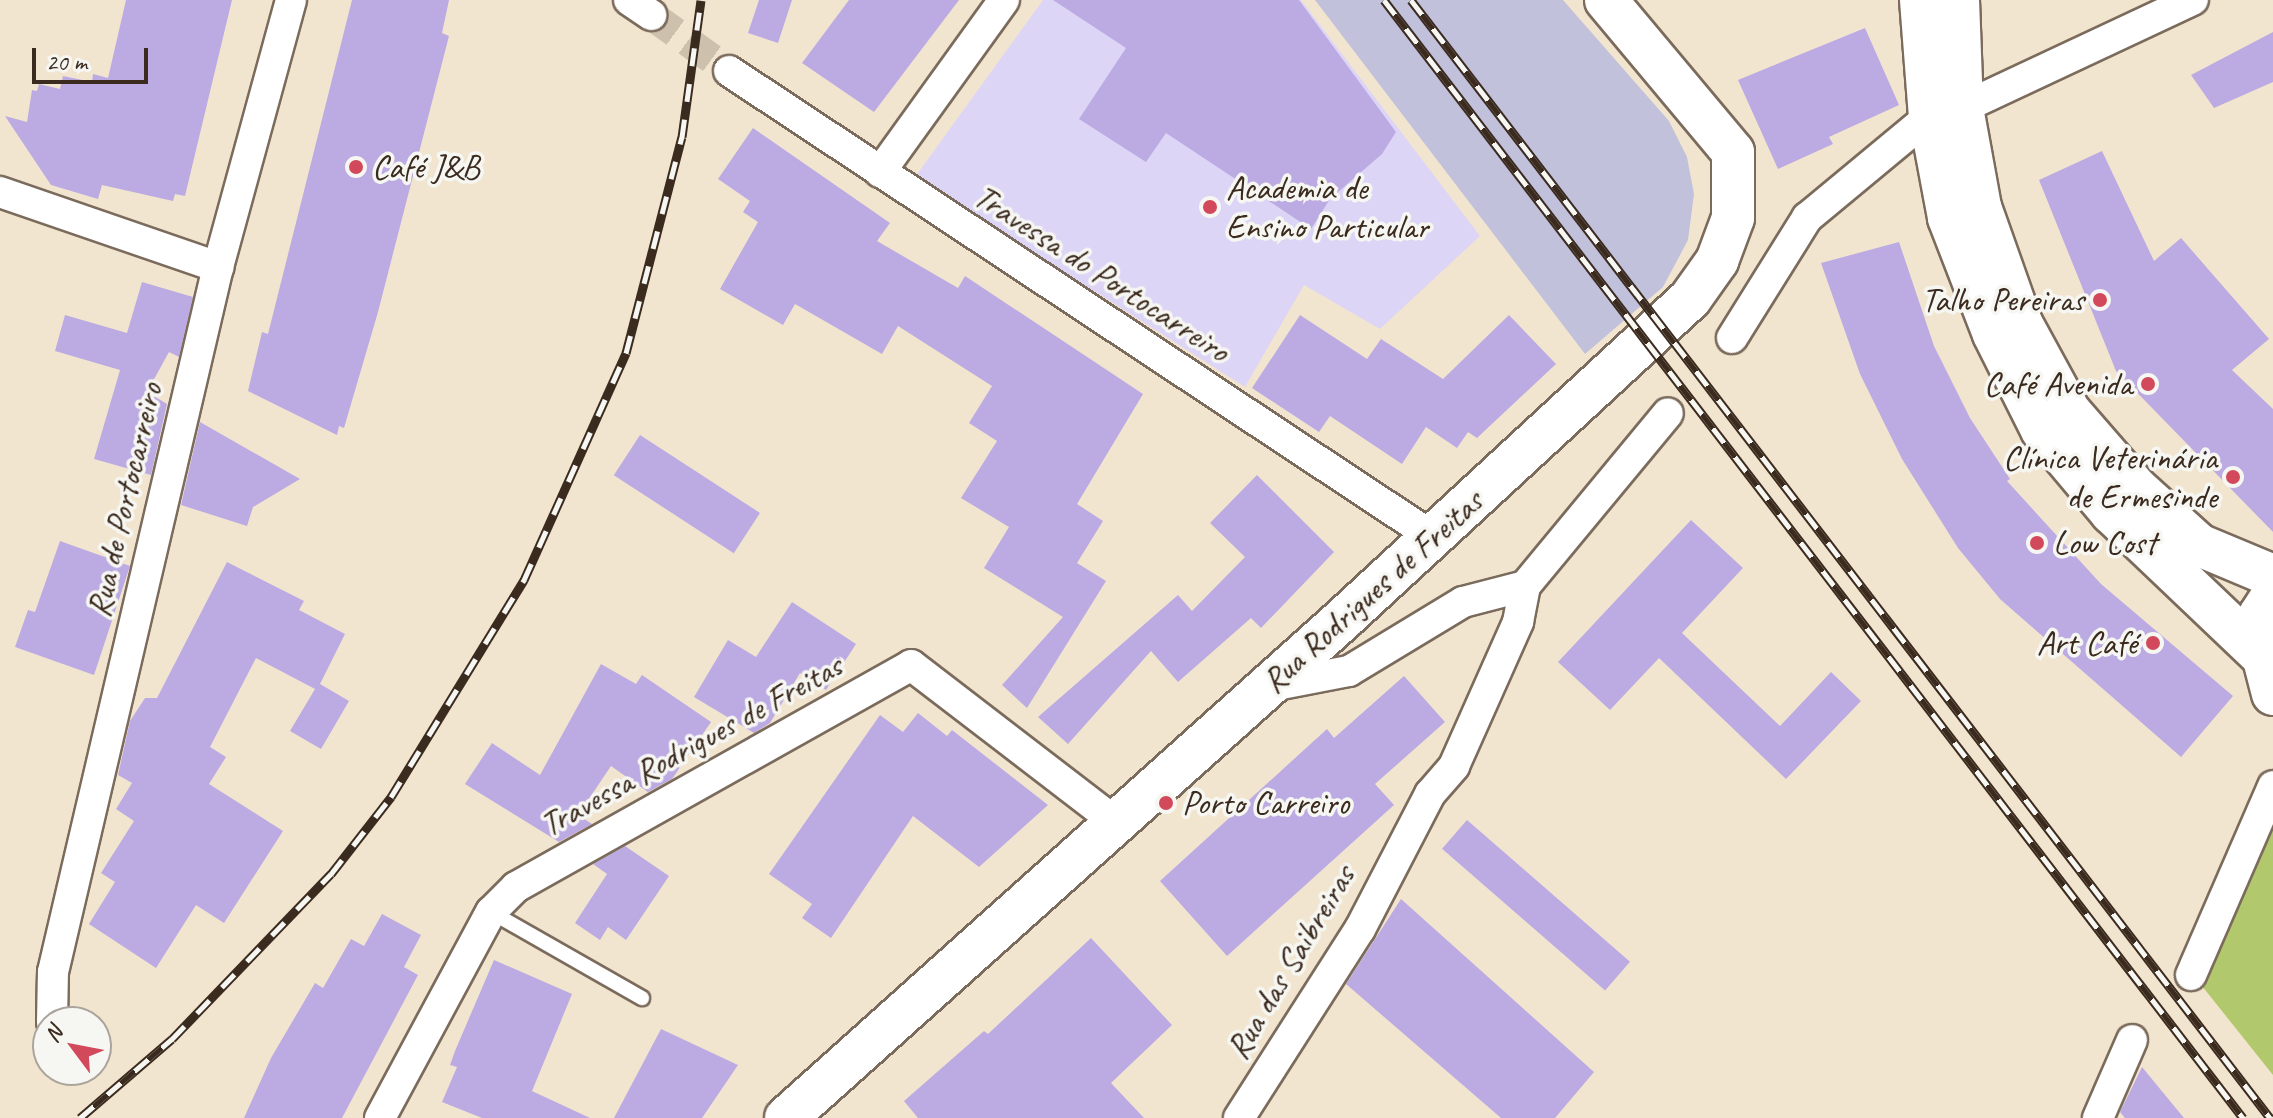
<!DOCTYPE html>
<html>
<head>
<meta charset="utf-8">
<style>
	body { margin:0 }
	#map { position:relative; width:2273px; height:1118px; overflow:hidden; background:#f2e5cf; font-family:Caveat,sans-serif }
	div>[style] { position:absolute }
	.built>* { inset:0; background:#ddd5f6 }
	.industrial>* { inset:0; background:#c2c1dc }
	.green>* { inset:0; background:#b1c86c }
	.building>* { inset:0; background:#bcaae3; transform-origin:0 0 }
	.minor-tunnel>* { height:30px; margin-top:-15px; transform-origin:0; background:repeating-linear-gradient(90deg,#cdc0ac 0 30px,transparent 0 45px) }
	.roads { filter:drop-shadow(2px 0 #7b6b5c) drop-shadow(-2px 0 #7b6b5c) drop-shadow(0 2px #7b6b5c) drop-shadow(0 -2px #7b6b5c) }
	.service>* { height:14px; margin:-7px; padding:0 7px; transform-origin:7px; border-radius:7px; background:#fff }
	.minor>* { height:30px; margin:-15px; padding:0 15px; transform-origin:15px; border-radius:15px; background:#fff }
	.secondary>* { height:42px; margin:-21px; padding:0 21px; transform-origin:21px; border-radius:21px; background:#fff }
	.rail>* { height:9px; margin-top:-4.5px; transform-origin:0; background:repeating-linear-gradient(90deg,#f6f6f2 0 18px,#3b2a1e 0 36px); box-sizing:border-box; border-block:2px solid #3b2a1e }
	.dots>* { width:22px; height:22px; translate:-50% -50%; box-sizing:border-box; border:4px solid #f6f6f2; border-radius:50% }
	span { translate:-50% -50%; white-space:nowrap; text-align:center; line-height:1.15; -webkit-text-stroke:7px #f6f6f2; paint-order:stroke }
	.poi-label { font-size:34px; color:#3b2a1e }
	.left { translate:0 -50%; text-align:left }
	.right { translate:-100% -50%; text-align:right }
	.street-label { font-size:34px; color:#3b2a1e }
	.north { position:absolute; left:32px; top:1006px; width:80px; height:80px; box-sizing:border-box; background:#f6f6f2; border:2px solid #aba49d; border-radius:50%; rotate:302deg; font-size:22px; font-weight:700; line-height:32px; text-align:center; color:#3b2a1e }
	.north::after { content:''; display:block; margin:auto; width:28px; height:36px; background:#d1495b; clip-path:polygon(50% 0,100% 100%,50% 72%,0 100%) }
	.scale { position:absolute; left:32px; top:48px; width:116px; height:36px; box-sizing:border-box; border:4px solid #3b2a1e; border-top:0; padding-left:10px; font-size:24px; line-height:28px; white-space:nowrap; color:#3b2a1e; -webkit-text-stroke:6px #f6f6f2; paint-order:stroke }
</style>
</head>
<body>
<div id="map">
	<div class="built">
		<i style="clip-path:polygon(1043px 0,1301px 0,1480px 236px,1380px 329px,1304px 285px,1245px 387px,915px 177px)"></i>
	</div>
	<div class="industrial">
		<i style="clip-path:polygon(1315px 0,1563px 0,1669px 121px,1687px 157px,1694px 194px,1688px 240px,1663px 287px,1585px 354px)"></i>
	</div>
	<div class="green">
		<i style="clip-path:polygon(2273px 816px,2273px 1075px,2202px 986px)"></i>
	</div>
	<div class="building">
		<i style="clip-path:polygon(126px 0,232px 0,185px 196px,175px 194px,173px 201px,102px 185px,98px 199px,51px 185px,5px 116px,27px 122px,32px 90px,37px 91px,39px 84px,60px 89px,63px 76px,92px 82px,93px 74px,108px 78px)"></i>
		<i style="clip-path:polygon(352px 0,449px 0,442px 33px,449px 36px,378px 312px,344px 428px,339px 426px,337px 435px,248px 391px,262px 332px,268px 334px)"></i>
		<i style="clip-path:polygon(759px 0,792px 0,778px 43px,748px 33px)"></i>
		<i style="clip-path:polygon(849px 0,959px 0,874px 112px,802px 63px)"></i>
		<i style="clip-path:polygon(1053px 0,1299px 0,1396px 132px,1382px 154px,1330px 199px,1311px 229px,1166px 133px,1146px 162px,1079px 119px,1126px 48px)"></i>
		<i style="clip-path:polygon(1865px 28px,1899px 105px,1829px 137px,1833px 144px,1778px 169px,1738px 80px)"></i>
		<i style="clip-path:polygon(2273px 32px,2273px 82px,2214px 108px,2191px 75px)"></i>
		<i style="clip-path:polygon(753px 128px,890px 223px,877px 241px,958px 288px,965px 276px,1143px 394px,1077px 504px,1103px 521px,1077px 563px,1106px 581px,1027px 708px,1002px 685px,1063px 617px,984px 568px,1009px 527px,961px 498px,997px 441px,969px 423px,992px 386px,898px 326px,882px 354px,795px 304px,783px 325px,720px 289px,758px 222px,743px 212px,750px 201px,718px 179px)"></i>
		<i style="clip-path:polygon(2102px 151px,2154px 261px,2181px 238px,2269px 339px,2232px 370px,2273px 409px,2273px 532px,2116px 371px,2039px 180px)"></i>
		<i style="clip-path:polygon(1899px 242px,1934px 346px,1970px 418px,2010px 479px,2007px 481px,2101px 584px,2233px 696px,2181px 757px,2000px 599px,1958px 548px,1902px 459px,1860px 374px,1821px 263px)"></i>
		<i style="clip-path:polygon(142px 282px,193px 297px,179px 357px,169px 352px,147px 392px,167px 404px,151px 475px,94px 459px,120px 370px,55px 351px,65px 315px,127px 333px)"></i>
		<i style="clip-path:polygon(1300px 315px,1367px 359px,1381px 339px,1443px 379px,1509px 315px,1556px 364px,1477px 438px,1468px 432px,1457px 448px,1426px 427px,1402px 464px,1330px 416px,1319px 432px,1252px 388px)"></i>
		<i style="clip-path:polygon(200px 422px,300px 479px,253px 507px,247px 526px,181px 505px)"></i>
		<i style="left:640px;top:435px;width:143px;height:48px;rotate:33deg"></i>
		<i style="clip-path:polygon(1257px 475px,1334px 552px,1261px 628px,1251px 618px,1178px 682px,1151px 651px,1068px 744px,1038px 717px,1178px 595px,1192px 611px,1245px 557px,1210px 523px)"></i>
		<i style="clip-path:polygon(1691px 520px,1743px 568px,1682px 633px,1780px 726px,1831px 672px,1861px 701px,1786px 779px,1659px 658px,1610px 710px,1558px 662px)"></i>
		<i style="clip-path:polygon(60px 541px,130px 566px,94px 675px,15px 647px,28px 610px,35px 612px)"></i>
		<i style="clip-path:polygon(227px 562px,304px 601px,299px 610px,345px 634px,320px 684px,349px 701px,321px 749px,290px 731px,315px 689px,256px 658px,210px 747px,226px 757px,209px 784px,283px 831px,224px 923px,196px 905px,156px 968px,89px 924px,115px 882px,101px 873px,134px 821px,116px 809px,132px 783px,118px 775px,130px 721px,145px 698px,157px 698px)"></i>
		<i style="clip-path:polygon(792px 602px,856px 644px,826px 690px,800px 673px,770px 723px,754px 733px,694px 697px,728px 640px,756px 657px)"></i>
		<i style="clip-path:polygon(601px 664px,636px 684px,642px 675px,711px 722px,672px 779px,648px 792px,611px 766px,578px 815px,592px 824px,559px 842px,465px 784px,492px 743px,540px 775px)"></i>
		<i style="clip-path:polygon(1404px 676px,1445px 722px,1375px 784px,1394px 805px,1227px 956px,1160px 881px,1327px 729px,1334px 738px)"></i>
		<i style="clip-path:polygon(918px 713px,947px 736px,952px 730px,1048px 805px,979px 867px,913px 816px,831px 938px,802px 918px,812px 904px,769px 874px,880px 715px,903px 732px)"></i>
		<i style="left:1467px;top:820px;width:216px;height:38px;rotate:41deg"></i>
		<i style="clip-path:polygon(625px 846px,669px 876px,626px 940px,608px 927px,600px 940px,575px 923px,607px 874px,593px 864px)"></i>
		<i style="clip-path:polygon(1401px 899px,1594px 1072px,1555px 1118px,1501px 1118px,1346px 984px)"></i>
		<i style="clip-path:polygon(382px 914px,421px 935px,404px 967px,418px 975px,342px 1118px,244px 1118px,271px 1058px,315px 983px,323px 988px,351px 939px,364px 946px)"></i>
		<i style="clip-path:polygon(1091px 938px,1172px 1025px,1111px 1083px,1144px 1118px,918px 1118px,904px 1101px,984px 1031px,988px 1034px)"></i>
		<i style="clip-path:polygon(494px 960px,572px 994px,532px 1091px,590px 1118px,482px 1118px,442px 1102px,457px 1067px,450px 1065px,455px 1051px)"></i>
		<i style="clip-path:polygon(661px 1029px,738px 1065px,702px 1118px,614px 1118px)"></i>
		<i style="clip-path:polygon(2142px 1067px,2184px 1118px,2125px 1118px,2120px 1112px)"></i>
	</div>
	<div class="minor-tunnel">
		<i style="left:651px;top:15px;width:96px;rotate:35.7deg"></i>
	</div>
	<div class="roads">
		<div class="service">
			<i style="left:491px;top:912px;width:174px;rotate:29.7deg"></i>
		</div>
		<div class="minor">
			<i style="left:629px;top:0;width:27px;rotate:34deg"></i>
			<i style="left:729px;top:71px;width:844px;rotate:33.5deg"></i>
			<i style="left:1962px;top:108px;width:255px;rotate:-25.1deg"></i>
			<i style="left:880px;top:172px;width:212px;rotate:-54.2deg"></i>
			<i style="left:0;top:192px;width:231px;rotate:19deg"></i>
			<i style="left:1732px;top:338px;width:142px;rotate:-58deg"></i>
			<i style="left:1807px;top:218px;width:160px;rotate:-39.7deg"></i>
			<i style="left:1271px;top:686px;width:79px;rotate:-10.9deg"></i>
			<i style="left:1349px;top:671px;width:133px;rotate:-31.2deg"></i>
			<i style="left:1463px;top:602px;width:64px;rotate:-14.5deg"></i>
			<i style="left:1525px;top:586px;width:224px;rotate:-50.4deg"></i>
			<i style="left:2191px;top:975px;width:206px;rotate:-66.5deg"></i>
			<i style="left:52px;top:1022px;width:50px;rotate:-88.9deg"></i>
			<i style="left:53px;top:972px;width:724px;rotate:-76.83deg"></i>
			<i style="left:218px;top:267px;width:277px;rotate:-74.7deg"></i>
			<i style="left:380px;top:1118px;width:234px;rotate:-61.7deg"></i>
			<i style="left:491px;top:912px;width:35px;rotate:-45deg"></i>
			<i style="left:516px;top:887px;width:453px;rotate:-29.3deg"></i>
			<i style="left:911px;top:665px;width:260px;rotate:37.5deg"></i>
			<i style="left:1239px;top:1118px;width:224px;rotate:-57.4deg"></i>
			<i style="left:1360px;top:929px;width:152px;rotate:-62.6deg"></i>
			<i style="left:1430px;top:794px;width:37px;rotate:-49deg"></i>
			<i style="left:1454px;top:766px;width:158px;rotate:-66deg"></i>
			<i style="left:1518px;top:622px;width:37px;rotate:-79deg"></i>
			<i style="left:2098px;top:1118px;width:85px;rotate:-66.4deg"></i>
		</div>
		<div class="secondary">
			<i style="left:1921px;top:0;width:116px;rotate:85.6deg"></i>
			<i style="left:1930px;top:116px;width:104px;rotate:79.4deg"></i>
			<i style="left:1949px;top:218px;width:124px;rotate:68.8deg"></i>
			<i style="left:1994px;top:334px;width:107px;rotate:63.4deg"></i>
			<i style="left:2042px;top:430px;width:109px;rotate:49.9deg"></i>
			<i style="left:2112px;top:513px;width:203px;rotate:43.6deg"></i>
			<i style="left:1958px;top:0;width:108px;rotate:87.9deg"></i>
			<i style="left:1962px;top:108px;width:101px;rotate:79.7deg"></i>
			<i style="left:1980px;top:207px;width:123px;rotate:70.5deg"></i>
			<i style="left:2021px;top:323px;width:100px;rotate:61.4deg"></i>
			<i style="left:2069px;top:411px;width:102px;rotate:49deg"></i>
			<i style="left:2136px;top:488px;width:85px;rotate:42.1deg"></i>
			<i style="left:2199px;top:545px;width:80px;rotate:22.7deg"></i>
			<i style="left:2273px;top:595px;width:24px;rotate:123deg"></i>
			<i style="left:2260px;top:615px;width:17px;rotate:100deg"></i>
			<i style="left:2257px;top:632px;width:64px;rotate:75.5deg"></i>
			<i style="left:786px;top:1118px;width:746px;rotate:-41.85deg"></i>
			<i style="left:1342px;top:620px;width:473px;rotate:-42.7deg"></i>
			<i style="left:1690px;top:299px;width:47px;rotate:-54.6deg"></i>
			<i style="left:1717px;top:261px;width:46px;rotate:-69.6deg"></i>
			<i style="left:1733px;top:218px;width:66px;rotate:-90deg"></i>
			<i style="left:1733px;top:152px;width:198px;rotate:-129.9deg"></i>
		</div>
	</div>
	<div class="rail">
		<i style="left:1384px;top:0;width:1410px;rotate:52.46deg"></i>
		<i style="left:1411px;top:0;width:1410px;rotate:52.46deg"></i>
		<i style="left:80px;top:1118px;width:121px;rotate:-40.7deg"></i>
		<i style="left:172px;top:1039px;width:229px;rotate:-46.1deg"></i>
		<i style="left:331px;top:874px;width:98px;rotate:-52.1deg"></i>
		<i style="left:391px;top:797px;width:255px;rotate:-58.5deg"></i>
		<i style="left:524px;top:580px;width:249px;rotate:-65.8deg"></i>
		<i style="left:626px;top:353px;width:223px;rotate:-75.5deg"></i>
		<i style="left:682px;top:137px;width:138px;rotate:-82.1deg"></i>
	</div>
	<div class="dots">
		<i style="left:356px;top:167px;background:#d1495b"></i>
		<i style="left:1210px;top:207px;background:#d1495b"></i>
		<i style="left:2100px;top:300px;background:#d1495b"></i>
		<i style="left:2148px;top:384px;background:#d1495b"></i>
		<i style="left:2233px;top:477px;background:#d1495b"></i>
		<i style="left:2037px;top:543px;background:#d1495b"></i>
		<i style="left:2153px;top:643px;background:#d1495b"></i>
		<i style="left:1166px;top:803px;background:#d1495b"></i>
	</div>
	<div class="poi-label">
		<span class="left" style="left:372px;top:167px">Café J&amp;B</span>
		<span class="left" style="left:1226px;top:207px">Academia de<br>Ensino Particular</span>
		<span class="right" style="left:2084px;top:300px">Talho Pereiras</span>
		<span class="right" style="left:2132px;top:384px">Café Avenida</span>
		<span class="right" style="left:2217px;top:477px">Clínica Veterinária<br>de Ermesinde</span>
		<span class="left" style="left:2053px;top:543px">Low Cost</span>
		<span class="right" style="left:2137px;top:643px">Art Café</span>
		<span class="left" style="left:1182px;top:803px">Porto Carreiro</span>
	</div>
	<div class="street-label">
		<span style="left:1102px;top:273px;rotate:33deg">Travessa do Portocarreiro</span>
		<span style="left:124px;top:500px;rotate:-77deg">Rua de Portocarreiro</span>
		<span style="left:1372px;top:591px;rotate:-42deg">Rua Rodrigues de Freitas</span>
		<span style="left:691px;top:745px;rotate:-29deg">Travessa Rodrigues de Freitas</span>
		<span style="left:1290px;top:962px;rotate:-59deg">Rua das Saibreiras</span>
	</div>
	<div class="north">N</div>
	<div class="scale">20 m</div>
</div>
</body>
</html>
